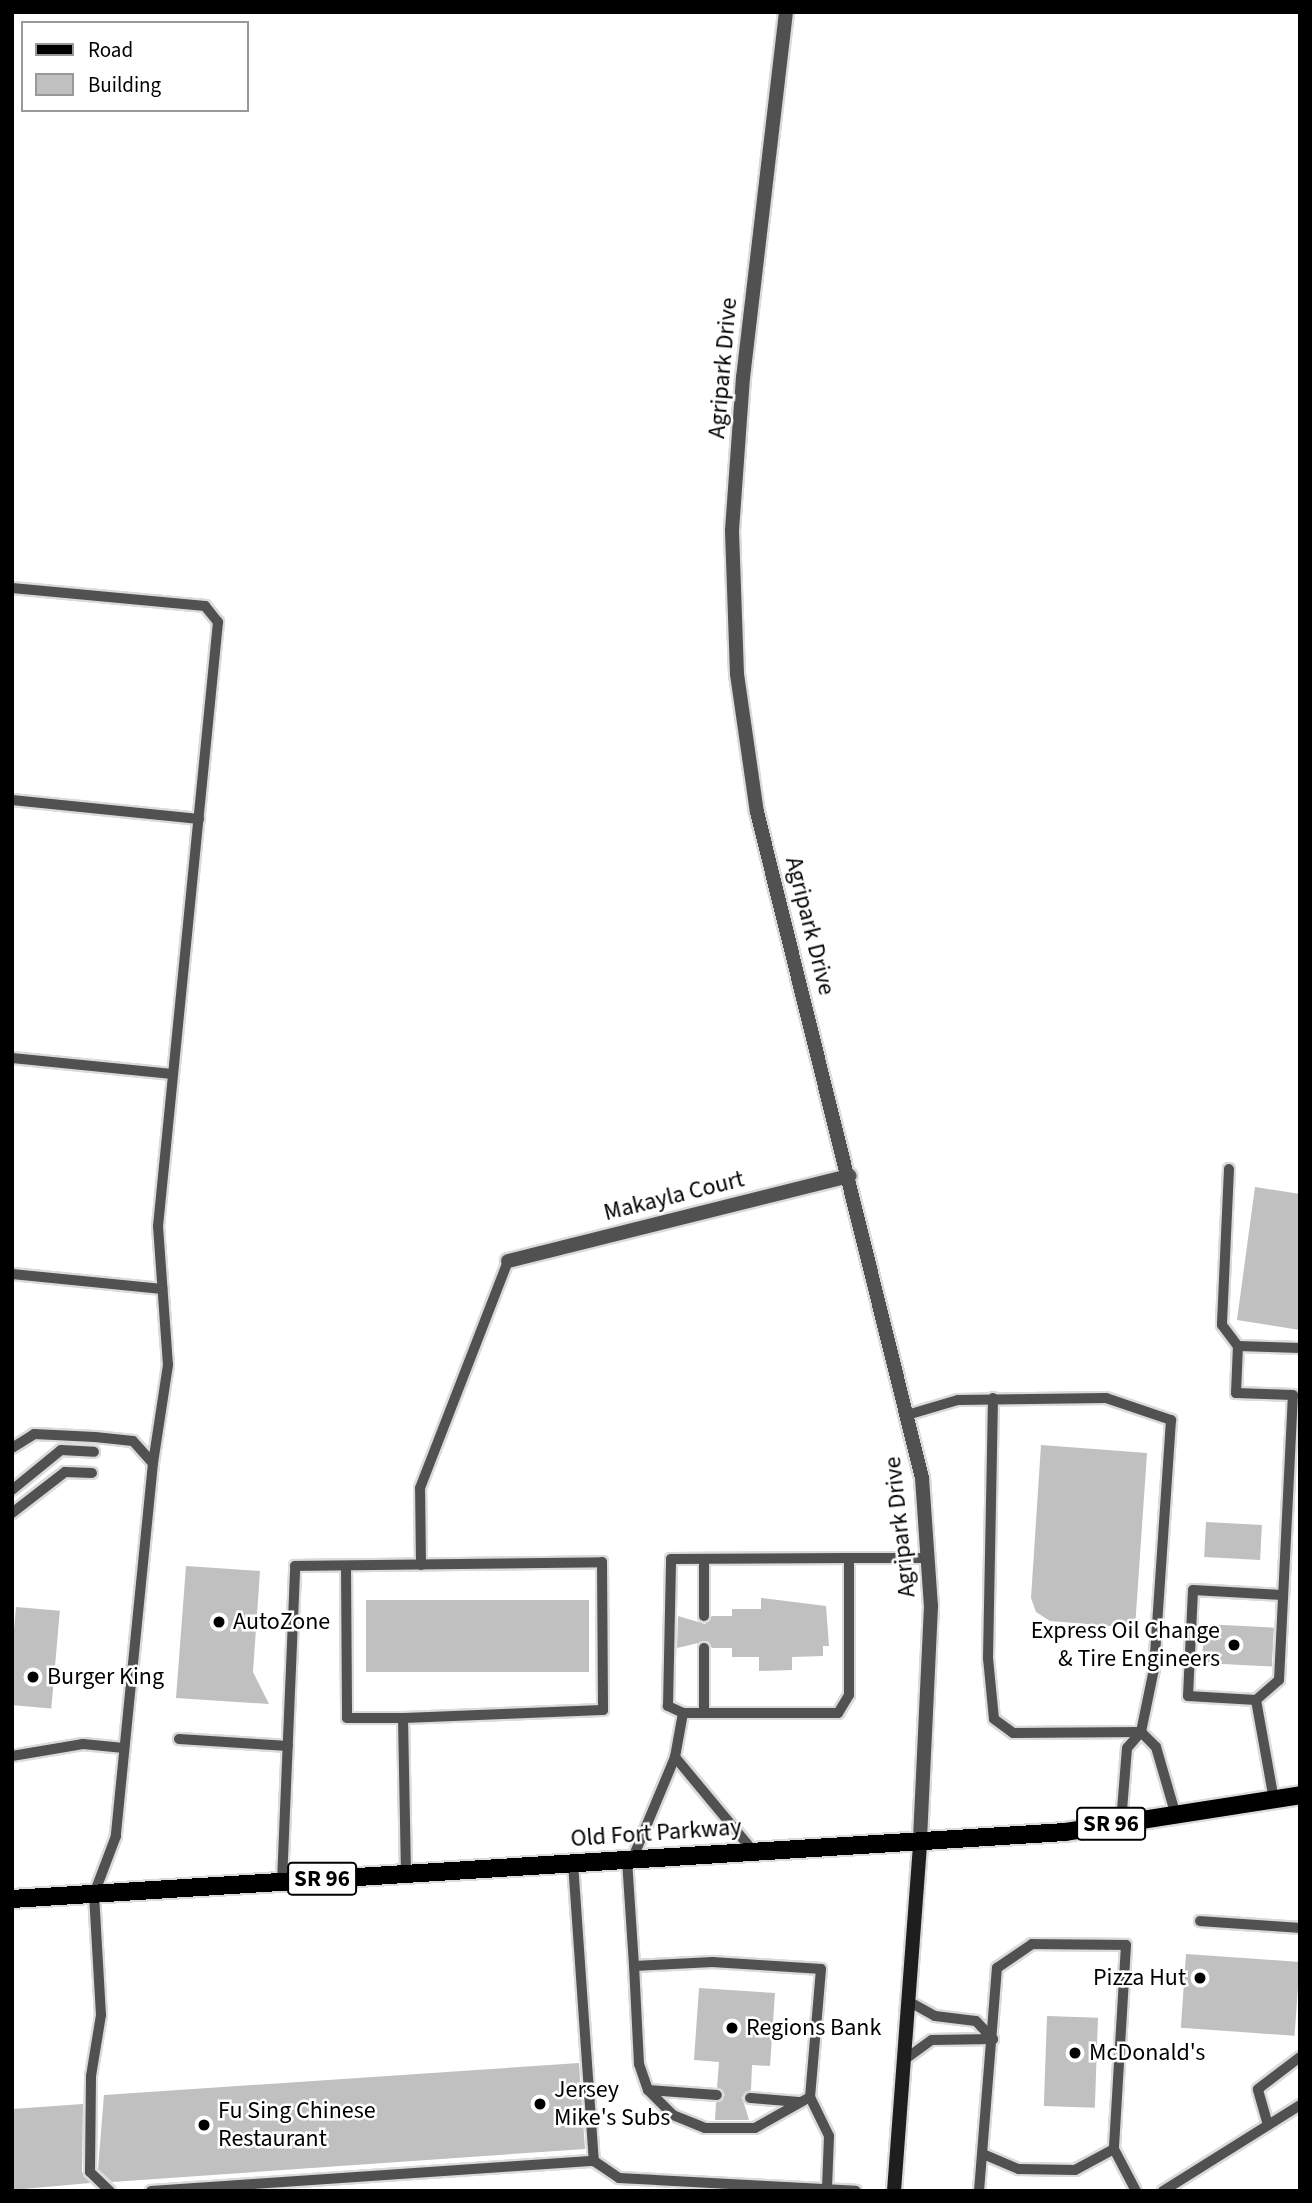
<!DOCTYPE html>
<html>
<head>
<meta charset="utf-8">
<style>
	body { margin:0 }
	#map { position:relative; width:1312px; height:2203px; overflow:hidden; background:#fff; font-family:"Source Sans 3",sans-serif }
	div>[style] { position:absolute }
	.building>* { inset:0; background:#c0c0c0; transform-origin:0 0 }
	.roads { filter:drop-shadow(2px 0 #dbdbdb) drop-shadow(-2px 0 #dbdbdb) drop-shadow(0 2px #dbdbdb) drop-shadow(0 -2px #dbdbdb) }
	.lane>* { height:10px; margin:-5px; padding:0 5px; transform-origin:5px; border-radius:5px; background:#515151 }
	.street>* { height:14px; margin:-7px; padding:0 7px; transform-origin:7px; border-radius:7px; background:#515151 }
	.secondary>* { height:14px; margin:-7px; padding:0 7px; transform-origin:7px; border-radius:7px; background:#1e1e1e }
	.primary>* { height:18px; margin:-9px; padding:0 9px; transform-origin:9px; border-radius:9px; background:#000 }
	.dots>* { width:19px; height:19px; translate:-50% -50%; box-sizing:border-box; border:4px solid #fff; border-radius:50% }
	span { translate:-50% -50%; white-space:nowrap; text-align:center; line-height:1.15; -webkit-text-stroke:5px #fff; paint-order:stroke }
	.shield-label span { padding:2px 5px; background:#fff; border:2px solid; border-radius:5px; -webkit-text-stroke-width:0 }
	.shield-label { font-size:23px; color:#000; font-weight:700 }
	.street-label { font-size:24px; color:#000 }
	.poi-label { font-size:24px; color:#000 }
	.left { translate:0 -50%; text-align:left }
	.right { translate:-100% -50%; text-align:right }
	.frame { position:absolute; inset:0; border:14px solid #000; pointer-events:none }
	.legend { position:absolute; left:21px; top:21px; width:228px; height:91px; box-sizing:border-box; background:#fff; border:2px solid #999; margin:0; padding:9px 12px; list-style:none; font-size:21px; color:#000 }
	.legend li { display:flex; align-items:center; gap:14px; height:35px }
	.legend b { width:35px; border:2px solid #999 }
</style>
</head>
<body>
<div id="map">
	<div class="building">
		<i style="clip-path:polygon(1255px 1187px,1300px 1194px,1300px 1330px,1237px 1320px)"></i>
		<i style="clip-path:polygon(1041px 1445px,1147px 1453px,1135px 1628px,1050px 1621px,1036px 1612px,1031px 1598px)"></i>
		<i style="left:1206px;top:1522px;width:56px;height:35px;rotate:3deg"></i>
		<i style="clip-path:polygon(186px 1566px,260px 1571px,253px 1672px,269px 1704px,176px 1698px)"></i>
		<i style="clip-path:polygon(761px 1598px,826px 1606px,829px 1646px,823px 1646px,823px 1656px,792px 1657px,792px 1670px,759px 1671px,759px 1657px,732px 1657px,732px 1648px,712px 1648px,707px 1641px,677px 1648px,678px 1616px,705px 1624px,712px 1616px,732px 1616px,732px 1609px,761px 1609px)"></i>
		<i style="left:366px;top:1600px;width:223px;height:72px"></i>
		<i style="left:16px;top:1607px;width:44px;height:98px;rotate:5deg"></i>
		<i style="left:1204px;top:1624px;width:70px;height:39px;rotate:3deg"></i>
		<i style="left:1186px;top:1954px;width:114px;height:74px;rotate:4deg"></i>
		<i style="clip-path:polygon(699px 1988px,775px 1993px,770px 2066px,752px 2065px,751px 2090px,742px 2097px,749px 2120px,715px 2120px,716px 2103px,725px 2095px,717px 2087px,719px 2062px,694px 2060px)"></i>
		<i style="left:1047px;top:2016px;width:51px;height:90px;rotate:2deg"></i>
		<i style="clip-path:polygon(579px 2063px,585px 2149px,112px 2182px,98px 2169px,104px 2095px)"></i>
		<i style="clip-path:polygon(83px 2104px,82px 2172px,90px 2183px,12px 2190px,12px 2109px)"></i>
	</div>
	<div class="roads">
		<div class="lane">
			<i style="left:12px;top:588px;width:194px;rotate:5.3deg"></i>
			<i style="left:205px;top:606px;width:21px;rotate:51deg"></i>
			<i style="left:218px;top:622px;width:607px;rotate:95.67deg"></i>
			<i style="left:158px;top:1226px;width:139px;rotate:85.9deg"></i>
			<i style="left:168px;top:1365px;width:99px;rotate:98.7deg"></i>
			<i style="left:12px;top:800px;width:188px;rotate:5.8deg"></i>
			<i style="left:12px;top:1058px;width:161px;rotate:5.7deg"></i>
			<i style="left:1229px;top:1169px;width:156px;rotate:92.6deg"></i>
			<i style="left:1222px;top:1325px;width:26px;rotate:53deg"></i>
			<i style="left:12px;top:1274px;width:151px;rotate:5.7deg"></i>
			<i style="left:993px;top:1398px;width:260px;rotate:91.1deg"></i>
			<i style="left:988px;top:1658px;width:61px;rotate:84.4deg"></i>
			<i style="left:994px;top:1719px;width:24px;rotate:36deg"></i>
			<i style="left:1013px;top:1733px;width:128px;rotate:-0.4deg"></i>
			<i style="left:1141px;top:1732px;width:21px;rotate:45deg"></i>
			<i style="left:1156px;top:1747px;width:72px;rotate:73.8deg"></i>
			<i style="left:907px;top:1415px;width:53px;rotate:-16.4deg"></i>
			<i style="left:958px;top:1400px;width:148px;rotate:-0.8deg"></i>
			<i style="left:1106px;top:1398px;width:69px;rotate:18.7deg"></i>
			<i style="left:1171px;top:1420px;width:250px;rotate:93.9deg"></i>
			<i style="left:1154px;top:1669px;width:64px;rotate:101.7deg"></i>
			<i style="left:1141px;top:1732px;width:21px;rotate:131deg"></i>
			<i style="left:1127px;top:1748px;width:75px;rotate:94.6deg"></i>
			<i style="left:12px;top:1448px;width:26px;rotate:-32deg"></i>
			<i style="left:34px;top:1434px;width:61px;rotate:2.8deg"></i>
			<i style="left:95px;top:1437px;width:38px;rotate:6deg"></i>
			<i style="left:133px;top:1441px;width:30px;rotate:48deg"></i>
			<i style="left:153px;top:1463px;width:375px;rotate:95.7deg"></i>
			<i style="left:116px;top:1836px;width:62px;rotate:110.8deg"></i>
			<i style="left:94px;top:1894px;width:121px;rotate:86.7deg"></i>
			<i style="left:101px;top:2015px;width:62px;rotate:99.3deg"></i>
			<i style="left:91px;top:2076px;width:96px;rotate:90.6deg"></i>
			<i style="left:90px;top:2172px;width:28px;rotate:44deg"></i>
			<i style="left:12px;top:1490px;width:63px;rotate:-39.2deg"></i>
			<i style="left:61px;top:1450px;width:33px;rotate:3deg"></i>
			<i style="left:12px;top:1513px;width:67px;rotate:-37.7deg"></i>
			<i style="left:65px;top:1472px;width:27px;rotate:2deg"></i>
			<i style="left:849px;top:1558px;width:137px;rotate:90deg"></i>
			<i style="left:849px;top:1695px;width:21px;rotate:121deg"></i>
			<i style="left:838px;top:1713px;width:155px;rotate:180deg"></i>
			<i style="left:683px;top:1713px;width:17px;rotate:-155deg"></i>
			<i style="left:668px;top:1706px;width:147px;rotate:-88.8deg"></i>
			<i style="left:671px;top:1559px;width:178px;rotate:-0.3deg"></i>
			<i style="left:849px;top:1558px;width:78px"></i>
			<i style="left:421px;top:1565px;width:77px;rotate:-90.7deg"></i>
			<i style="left:420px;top:1488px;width:243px;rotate:-68.8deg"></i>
			<i style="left:346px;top:1566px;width:152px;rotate:89.6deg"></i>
			<i style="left:347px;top:1718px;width:56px"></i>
			<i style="left:1282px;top:1595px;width:89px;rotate:-176.8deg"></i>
			<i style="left:1193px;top:1590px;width:106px;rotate:92.7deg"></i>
			<i style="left:1188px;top:1696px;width:68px;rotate:3.4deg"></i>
			<i style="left:1256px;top:1700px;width:30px;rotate:-41deg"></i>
			<i style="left:1279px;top:1680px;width:285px;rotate:-87.2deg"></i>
			<i style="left:1293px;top:1395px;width:57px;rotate:-178deg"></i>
			<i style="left:1236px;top:1393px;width:47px;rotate:-87.6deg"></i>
			<i style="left:1238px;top:1346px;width:62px;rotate:1.8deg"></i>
			<i style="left:704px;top:1616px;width:57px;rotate:-90deg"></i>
			<i style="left:704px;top:1648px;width:65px;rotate:90deg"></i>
			<i style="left:1256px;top:1700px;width:102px;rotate:79.8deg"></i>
			<i style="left:179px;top:1739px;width:109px;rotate:3.7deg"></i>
			<i style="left:12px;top:1756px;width:72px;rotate:-9.6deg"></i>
			<i style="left:83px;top:1744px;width:41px;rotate:5.6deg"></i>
			<i style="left:675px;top:1757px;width:124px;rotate:50.3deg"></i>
			<i style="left:627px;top:1860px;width:106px;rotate:86.2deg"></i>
			<i style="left:632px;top:1860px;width:112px;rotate:-67.3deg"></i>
			<i style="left:675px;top:1757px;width:45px;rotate:-79.7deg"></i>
			<i style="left:573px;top:1863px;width:299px;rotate:86deg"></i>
			<i style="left:282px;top:1882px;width:316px;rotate:-87.6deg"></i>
			<i style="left:295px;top:1566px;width:307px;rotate:-0.7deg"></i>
			<i style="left:602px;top:1562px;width:148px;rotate:89.6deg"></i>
			<i style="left:603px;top:1710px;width:200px;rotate:177.7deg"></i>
			<i style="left:403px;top:1718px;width:156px;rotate:88.9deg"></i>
			<i style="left:1200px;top:1921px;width:100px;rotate:4deg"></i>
			<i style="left:908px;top:2001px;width:31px;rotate:29deg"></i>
			<i style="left:935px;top:2016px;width:41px;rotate:7deg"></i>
			<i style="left:976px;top:2021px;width:25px;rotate:47deg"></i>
			<i style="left:904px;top:2060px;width:34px;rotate:-36deg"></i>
			<i style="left:932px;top:2040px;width:61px;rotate:-0.9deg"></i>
			<i style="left:648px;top:2090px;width:69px;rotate:4.1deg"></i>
			<i style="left:810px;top:2097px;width:63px;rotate:150.6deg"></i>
			<i style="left:755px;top:2128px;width:50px;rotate:180deg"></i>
			<i style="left:705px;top:2128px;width:35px;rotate:-158deg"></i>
			<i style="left:673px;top:2115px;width:35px;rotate:-135deg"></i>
			<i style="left:648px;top:2090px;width:28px;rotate:-109deg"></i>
			<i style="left:639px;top:2064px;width:98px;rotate:-92.9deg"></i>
			<i style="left:634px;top:1966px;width:79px;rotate:-2.9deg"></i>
			<i style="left:713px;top:1962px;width:108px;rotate:3.7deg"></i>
			<i style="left:821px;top:1969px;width:128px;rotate:94.9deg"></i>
			<i style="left:810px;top:2097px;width:43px;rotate:64deg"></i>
			<i style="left:829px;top:2136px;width:53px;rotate:92.2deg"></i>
			<i style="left:750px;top:2098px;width:50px;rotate:4.6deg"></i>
			<i style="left:1268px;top:2125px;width:37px;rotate:-106deg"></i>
			<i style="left:1258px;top:2089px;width:53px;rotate:-37.3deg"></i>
			<i style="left:983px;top:2154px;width:39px;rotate:23deg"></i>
			<i style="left:1019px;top:2169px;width:56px;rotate:1deg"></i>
			<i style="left:1075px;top:2170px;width:44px;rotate:-28.3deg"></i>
			<i style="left:151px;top:2191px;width:444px;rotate:-3.9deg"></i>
			<i style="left:594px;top:2161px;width:30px;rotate:34deg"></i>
			<i style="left:619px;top:2178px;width:237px;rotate:3.1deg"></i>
			<i style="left:979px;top:2191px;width:224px;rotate:-85.4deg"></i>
			<i style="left:997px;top:1968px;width:42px;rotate:-34.4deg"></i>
			<i style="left:1032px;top:1944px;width:94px;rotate:0.6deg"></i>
			<i style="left:1126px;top:1945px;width:204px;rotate:93.4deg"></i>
			<i style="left:1114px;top:2149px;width:47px;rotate:62.4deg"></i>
			<i style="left:1163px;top:2191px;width:162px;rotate:-32.1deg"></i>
		</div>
		<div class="street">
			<i style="left:786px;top:12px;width:368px;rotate:96.7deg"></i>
			<i style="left:743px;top:377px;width:154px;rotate:94.1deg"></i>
			<i style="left:732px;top:531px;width:143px;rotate:88deg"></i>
			<i style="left:737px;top:674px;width:139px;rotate:81.8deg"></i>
			<i style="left:757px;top:812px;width:686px;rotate:76.09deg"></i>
			<i style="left:922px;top:1478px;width:128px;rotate:86deg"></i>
			<i style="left:931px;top:1606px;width:236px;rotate:92.7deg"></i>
			<i style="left:508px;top:1261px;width:352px;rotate:-14deg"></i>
		</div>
		<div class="secondary">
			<i style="left:894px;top:2191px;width:350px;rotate:-85.7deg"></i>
		</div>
		<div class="primary">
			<i style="left:12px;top:1899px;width:1055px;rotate:-3.64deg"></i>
			<i style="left:1065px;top:1832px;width:238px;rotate:-8.9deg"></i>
		</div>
	</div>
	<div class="dots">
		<i style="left:219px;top:1622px;background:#000"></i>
		<i style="left:1234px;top:1645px;background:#000"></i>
		<i style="left:33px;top:1677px;background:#000"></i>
		<i style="left:1200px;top:1978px;background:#000"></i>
		<i style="left:732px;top:2028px;background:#000"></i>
		<i style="left:1075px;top:2053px;background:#000"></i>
		<i style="left:540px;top:2104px;background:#000"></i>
		<i style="left:204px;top:2125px;background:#000"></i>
	</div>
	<div class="shield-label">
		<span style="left:1111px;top:1824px">SR 96</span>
		<span style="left:322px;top:1879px">SR 96</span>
	</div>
	<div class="street-label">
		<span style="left:723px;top:368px;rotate:-85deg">Agripark Drive</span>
		<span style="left:810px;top:926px;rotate:76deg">Agripark Drive</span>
		<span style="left:674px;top:1196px;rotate:-14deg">Makayla Court</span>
		<span style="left:900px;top:1527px;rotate:-96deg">Agripark Drive</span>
		<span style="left:656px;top:1833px;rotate:-4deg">Old Fort Parkway</span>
	</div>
	<div class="poi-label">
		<span class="left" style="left:233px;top:1622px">AutoZone</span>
		<span class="right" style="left:1220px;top:1645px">Express Oil Change<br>&amp; Tire Engineers</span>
		<span class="left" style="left:47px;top:1677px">Burger King</span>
		<span class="right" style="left:1186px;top:1978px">Pizza Hut</span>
		<span class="left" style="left:746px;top:2028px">Regions Bank</span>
		<span class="left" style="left:1089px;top:2053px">McDonald's</span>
		<span class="left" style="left:554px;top:2104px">Jersey<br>Mike's Subs</span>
		<span class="left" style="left:218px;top:2125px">Fu Sing Chinese<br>Restaurant</span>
	</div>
	<div class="frame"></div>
	<ul class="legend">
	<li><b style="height:9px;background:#000"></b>Road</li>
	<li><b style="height:19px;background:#c0c0c0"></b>Building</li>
	</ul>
</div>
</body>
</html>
